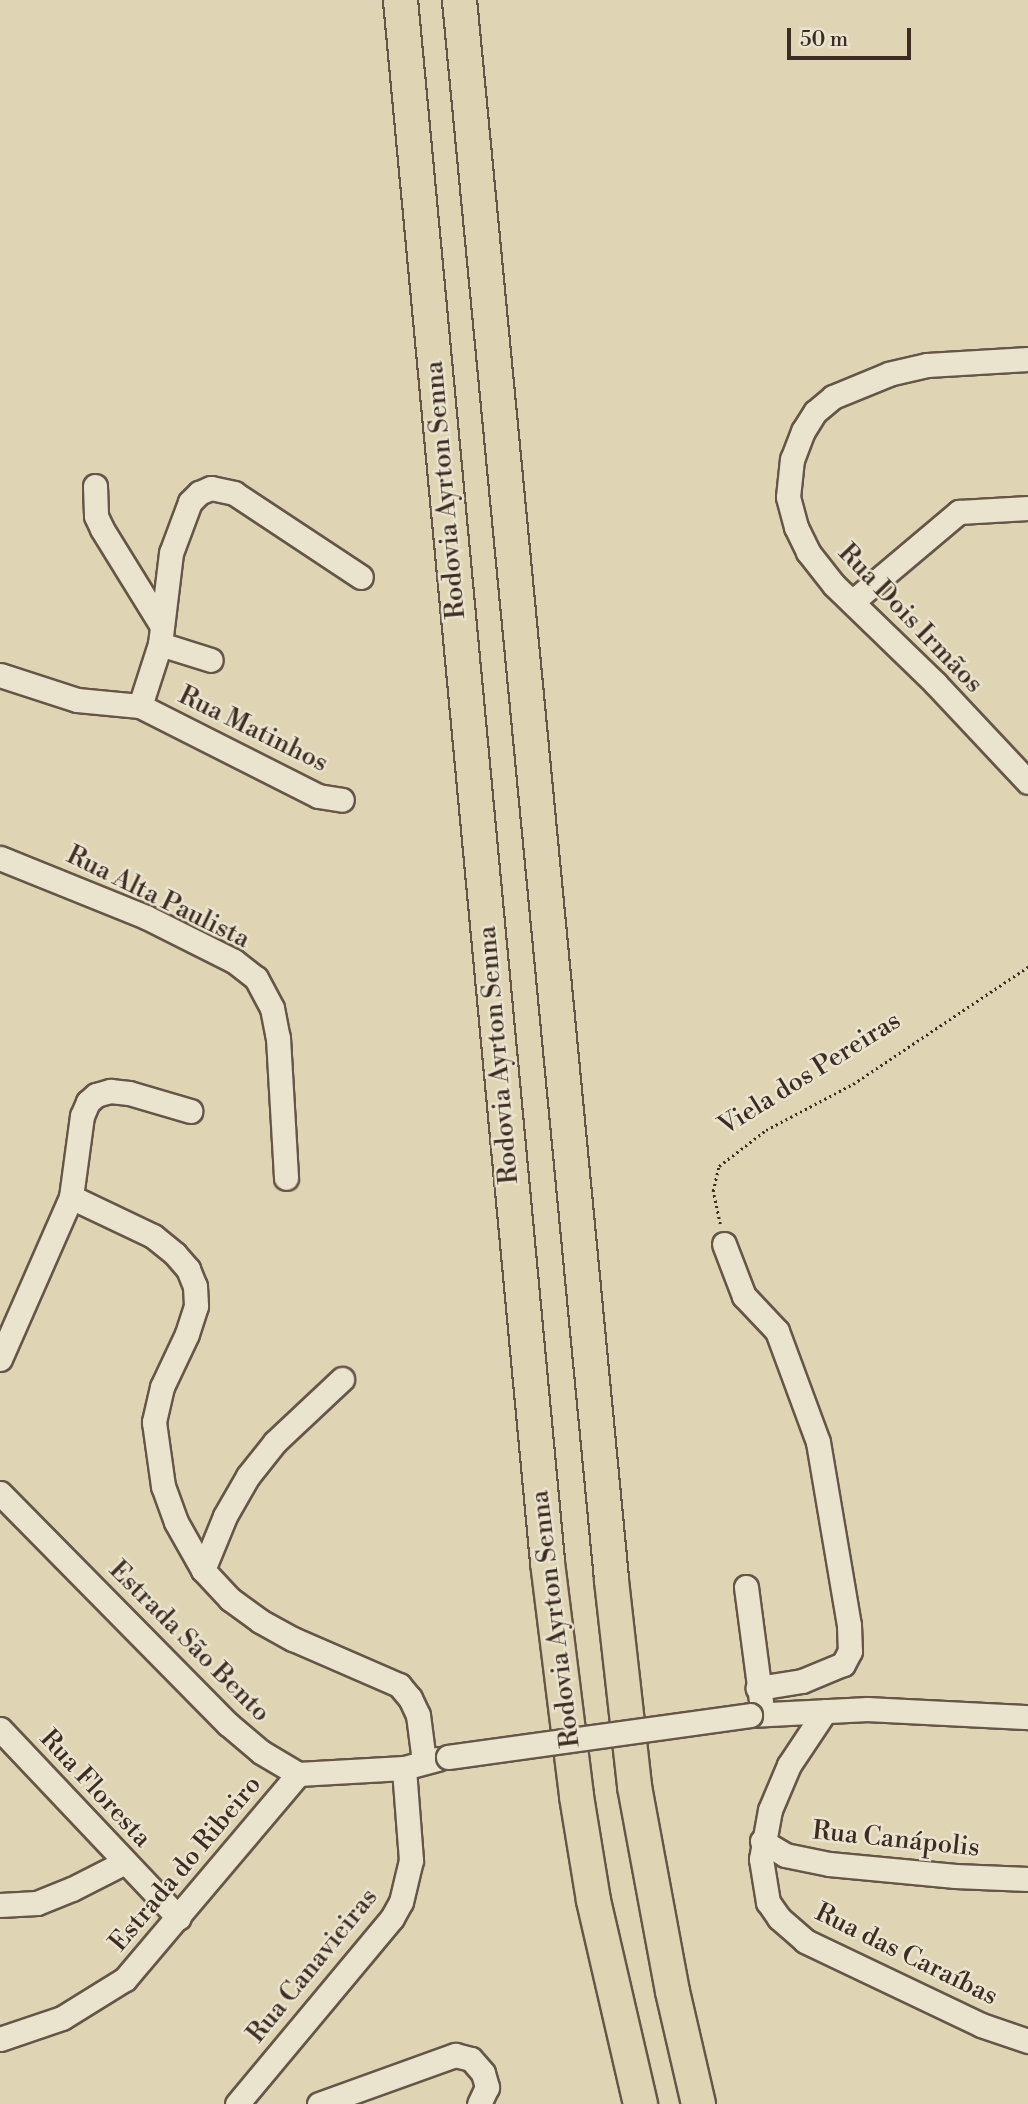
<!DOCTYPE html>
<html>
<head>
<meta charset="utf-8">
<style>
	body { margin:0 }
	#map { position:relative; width:1028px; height:2104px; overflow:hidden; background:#dfd4b3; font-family:"Libre Bodoni",serif }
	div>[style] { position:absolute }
	.path>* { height:2.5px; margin-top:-1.25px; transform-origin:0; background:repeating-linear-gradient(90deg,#3d2c24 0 2px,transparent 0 5.5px) }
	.roads { filter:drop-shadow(2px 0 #665648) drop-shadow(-2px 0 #665648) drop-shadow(0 2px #665648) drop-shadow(0 -2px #665648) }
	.minor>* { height:23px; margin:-11.5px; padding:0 11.5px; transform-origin:11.5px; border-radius:11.5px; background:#eae3ce }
	.highway>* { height:33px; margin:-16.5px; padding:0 16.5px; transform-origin:16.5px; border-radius:16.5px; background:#dfd4b3 }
	.bridges { filter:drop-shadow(2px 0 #665648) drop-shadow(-2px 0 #665648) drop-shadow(0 2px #665648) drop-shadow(0 -2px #665648) }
	.minor-bridge>* { height:23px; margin:-11.5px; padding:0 11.5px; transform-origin:11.5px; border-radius:11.5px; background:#eae3ce }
	span { translate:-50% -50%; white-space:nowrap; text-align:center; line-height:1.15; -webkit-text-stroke:5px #eae3ce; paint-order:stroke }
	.street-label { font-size:26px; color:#3d2c24 }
	.scale { position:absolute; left:787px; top:28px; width:124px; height:32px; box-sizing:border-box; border:4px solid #3d2c24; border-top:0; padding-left:9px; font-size:21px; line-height:24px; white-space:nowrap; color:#3d2c24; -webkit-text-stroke:5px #eae3ce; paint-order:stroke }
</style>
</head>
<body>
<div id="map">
	<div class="path">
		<i style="left:720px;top:1224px;width:34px;rotate:-102deg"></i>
		<i style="left:713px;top:1191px;width:26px;rotate:-77deg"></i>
		<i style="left:719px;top:1166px;width:59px;rotate:-37.5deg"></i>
		<i style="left:766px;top:1130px;width:98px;rotate:-27.9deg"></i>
		<i style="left:853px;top:1084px;width:211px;rotate:-33.8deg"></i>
	</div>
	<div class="roads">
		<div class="minor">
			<i style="left:1028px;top:359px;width:101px;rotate:176.6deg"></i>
			<i style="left:927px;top:365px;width:39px;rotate:167deg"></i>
			<i style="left:889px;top:374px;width:61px;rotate:157.7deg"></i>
			<i style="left:833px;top:397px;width:23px;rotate:140deg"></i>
			<i style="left:815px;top:412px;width:22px;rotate:122deg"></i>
			<i style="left:803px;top:431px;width:30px;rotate:111deg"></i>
			<i style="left:792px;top:459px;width:38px;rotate:96deg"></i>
			<i style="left:788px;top:497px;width:31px;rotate:75deg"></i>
			<i style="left:796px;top:527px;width:28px;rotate:64deg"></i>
			<i style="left:808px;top:552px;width:42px;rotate:51.8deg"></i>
			<i style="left:834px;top:585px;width:142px;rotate:44.1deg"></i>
			<i style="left:936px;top:684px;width:134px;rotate:46.8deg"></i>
			<i style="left:95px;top:486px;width:30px;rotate:88deg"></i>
			<i style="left:96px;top:516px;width:14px;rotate:65deg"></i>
			<i style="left:102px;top:529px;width:114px;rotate:58.3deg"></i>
			<i style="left:852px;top:602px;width:140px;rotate:-40.1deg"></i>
			<i style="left:959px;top:512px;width:69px;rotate:-3.3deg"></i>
			<i style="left:160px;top:644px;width:53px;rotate:17.4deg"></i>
			<i style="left:0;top:675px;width:81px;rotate:18deg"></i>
			<i style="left:77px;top:700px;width:63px;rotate:5.4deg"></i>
			<i style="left:140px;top:706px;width:199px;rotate:26.8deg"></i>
			<i style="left:318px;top:796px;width:24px;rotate:9deg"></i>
			<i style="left:140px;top:706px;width:65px;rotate:-72.1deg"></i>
			<i style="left:160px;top:644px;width:92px;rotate:-83.1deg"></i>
			<i style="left:171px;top:553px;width:54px;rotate:-69.6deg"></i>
			<i style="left:190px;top:502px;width:13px;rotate:-45deg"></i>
			<i style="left:199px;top:493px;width:13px;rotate:-23deg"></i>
			<i style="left:211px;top:488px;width:24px;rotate:12deg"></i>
			<i style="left:234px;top:493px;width:152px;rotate:33.5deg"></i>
			<i style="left:0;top:858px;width:157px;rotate:22deg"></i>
			<i style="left:146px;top:917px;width:98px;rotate:26.6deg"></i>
			<i style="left:234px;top:961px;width:28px;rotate:38deg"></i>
			<i style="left:256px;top:978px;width:34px;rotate:62deg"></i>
			<i style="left:272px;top:1008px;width:31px;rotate:79deg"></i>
			<i style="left:278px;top:1038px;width:140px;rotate:86.7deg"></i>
			<i style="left:71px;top:1197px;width:91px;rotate:25.4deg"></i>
			<i style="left:153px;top:1236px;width:28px;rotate:39deg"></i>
			<i style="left:175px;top:1254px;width:20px;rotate:49deg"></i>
			<i style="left:188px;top:1269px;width:18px;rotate:68deg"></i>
			<i style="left:195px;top:1286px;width:20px;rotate:87deg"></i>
			<i style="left:196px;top:1306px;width:29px;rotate:108deg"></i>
			<i style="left:187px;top:1334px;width:59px;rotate:115.3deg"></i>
			<i style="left:162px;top:1387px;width:36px;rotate:103deg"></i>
			<i style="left:154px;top:1422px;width:65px;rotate:82deg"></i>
			<i style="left:163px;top:1486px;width:38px;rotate:70deg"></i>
			<i style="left:176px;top:1522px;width:55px;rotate:60.6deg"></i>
			<i style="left:203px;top:1570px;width:40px;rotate:47deg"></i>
			<i style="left:230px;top:1599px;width:37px;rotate:36deg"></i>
			<i style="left:260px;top:1621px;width:38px;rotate:29deg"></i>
			<i style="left:293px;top:1639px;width:116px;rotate:23.5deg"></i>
			<i style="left:399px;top:1685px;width:17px;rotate:50deg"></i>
			<i style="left:410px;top:1698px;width:19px;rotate:65deg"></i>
			<i style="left:418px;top:1715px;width:46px;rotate:82.6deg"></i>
			<i style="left:724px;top:1244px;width:56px;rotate:69deg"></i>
			<i style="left:744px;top:1296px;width:48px;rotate:46.7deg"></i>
			<i style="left:777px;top:1331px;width:118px;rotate:69.7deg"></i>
			<i style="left:818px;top:1442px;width:186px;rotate:80.4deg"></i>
			<i style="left:849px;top:1625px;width:26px;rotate:88deg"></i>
			<i style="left:850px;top:1651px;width:15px;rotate:118deg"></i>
			<i style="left:843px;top:1664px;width:44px;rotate:157.5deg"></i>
			<i style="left:802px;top:1681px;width:45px;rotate:171deg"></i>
			<i style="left:0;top:1359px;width:177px;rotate:-66.3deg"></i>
			<i style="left:71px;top:1197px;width:82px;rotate:-82.3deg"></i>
			<i style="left:82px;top:1116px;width:15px;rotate:-67deg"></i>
			<i style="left:88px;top:1102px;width:11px;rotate:-41deg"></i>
			<i style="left:96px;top:1095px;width:15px;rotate:-16deg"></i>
			<i style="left:110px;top:1091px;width:19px;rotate:6deg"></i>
			<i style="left:129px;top:1093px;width:64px;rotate:16.4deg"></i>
			<i style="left:0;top:1493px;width:325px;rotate:45.4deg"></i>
			<i style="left:228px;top:1724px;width:43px;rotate:40.3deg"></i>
			<i style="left:261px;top:1752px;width:43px;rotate:30.7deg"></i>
			<i style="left:298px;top:1774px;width:106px;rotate:-3.2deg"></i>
			<i style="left:404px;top:1768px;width:35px;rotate:-15deg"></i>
			<i style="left:203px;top:1570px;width:58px;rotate:-67.8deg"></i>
			<i style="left:225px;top:1516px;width:46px;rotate:-60.1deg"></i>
			<i style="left:248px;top:1476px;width:43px;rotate:-51.5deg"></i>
			<i style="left:275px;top:1442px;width:92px;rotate:-43.2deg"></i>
			<i style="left:746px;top:1587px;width:115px;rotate:82.5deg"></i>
			<i style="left:825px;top:1711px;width:65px;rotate:123.7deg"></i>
			<i style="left:789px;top:1765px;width:49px;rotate:112.9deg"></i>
			<i style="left:770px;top:1810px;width:50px;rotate:100.4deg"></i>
			<i style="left:761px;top:1859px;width:44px;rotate:80.8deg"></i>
			<i style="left:768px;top:1902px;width:19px;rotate:55deg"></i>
			<i style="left:779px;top:1918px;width:35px;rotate:41deg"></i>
			<i style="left:805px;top:1941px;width:195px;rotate:25.5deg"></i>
			<i style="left:981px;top:2025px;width:50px;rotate:18.8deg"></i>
			<i style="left:750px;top:1715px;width:118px;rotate:-2.9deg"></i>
			<i style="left:868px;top:1709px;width:160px;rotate:2.9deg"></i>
			<i style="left:0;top:1729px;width:260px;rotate:46.6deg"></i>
			<i style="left:762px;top:1841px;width:27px;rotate:31deg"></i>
			<i style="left:785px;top:1855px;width:45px;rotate:11.6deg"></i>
			<i style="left:829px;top:1864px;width:127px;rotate:5.4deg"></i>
			<i style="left:955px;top:1876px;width:73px;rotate:2.4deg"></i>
			<i style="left:0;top:1905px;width:37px;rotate:-3deg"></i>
			<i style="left:37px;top:1903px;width:38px;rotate:-22deg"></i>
			<i style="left:72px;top:1889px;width:59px;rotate:-27deg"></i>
			<i style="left:0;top:2039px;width:65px;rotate:-18.7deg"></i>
			<i style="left:62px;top:2018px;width:74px;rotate:-31.8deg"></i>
			<i style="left:125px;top:1979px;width:268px;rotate:-49.8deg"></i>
			<i style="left:237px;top:2104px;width:242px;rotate:-50.2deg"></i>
			<i style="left:392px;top:1918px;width:18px;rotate:-61deg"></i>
			<i style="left:401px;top:1902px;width:43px;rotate:-76.6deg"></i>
			<i style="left:411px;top:1860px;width:92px;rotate:-94.4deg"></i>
			<i style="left:319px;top:2104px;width:145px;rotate:-19.8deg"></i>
			<i style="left:455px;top:2055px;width:16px;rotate:14deg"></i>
			<i style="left:471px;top:2059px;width:18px;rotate:49deg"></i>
			<i style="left:483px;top:2073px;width:15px;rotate:74deg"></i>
			<i style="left:487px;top:2087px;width:19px;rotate:115deg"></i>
		</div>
		<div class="highway">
			<i style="left:400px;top:0;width:1569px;rotate:84.62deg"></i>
			<i style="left:547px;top:1562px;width:236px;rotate:82.9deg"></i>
			<i style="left:576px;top:1796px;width:105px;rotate:80.7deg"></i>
			<i style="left:593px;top:1900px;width:209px;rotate:77deg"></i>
			<i style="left:459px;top:0;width:1587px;rotate:84.5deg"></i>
			<i style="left:611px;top:1580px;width:207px;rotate:83.6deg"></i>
			<i style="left:634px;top:1786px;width:208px;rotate:79.5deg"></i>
			<i style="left:672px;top:1991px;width:116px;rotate:77deg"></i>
		</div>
	</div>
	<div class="bridges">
		<div class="minor-bridge">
			<i style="left:448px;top:1757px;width:305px;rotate:-7.9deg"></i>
		</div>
	</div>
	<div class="street-label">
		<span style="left:446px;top:490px;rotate:-95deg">Rodovia Ayrton Senna</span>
		<span style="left:910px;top:619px;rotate:46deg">Rua Dois Irmãos</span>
		<span style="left:253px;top:730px;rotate:26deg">Rua Matinhos</span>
		<span style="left:158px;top:898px;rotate:26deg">Rua Alta Paulista</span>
		<span style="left:499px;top:1055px;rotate:-95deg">Rodovia Ayrton Senna</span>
		<span style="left:810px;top:1074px;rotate:-32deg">Viela dos Pereiras</span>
		<span style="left:556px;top:1619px;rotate:-97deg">Rodovia Ayrton Senna</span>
		<span style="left:189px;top:1642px;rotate:45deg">Estrada São Bento</span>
		<span style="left:95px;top:1789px;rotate:47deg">Rua Floresta</span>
		<span style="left:896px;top:1840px;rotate:6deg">Rua Canápolis</span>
		<span style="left:186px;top:1864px;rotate:-50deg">Estrada do Ribeiro</span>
		<span style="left:906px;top:1955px;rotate:26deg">Rua das Caraíbas</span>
		<span style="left:313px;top:1966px;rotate:-51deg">Rua Canavieiras</span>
	</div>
	<div class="scale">50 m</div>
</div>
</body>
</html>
